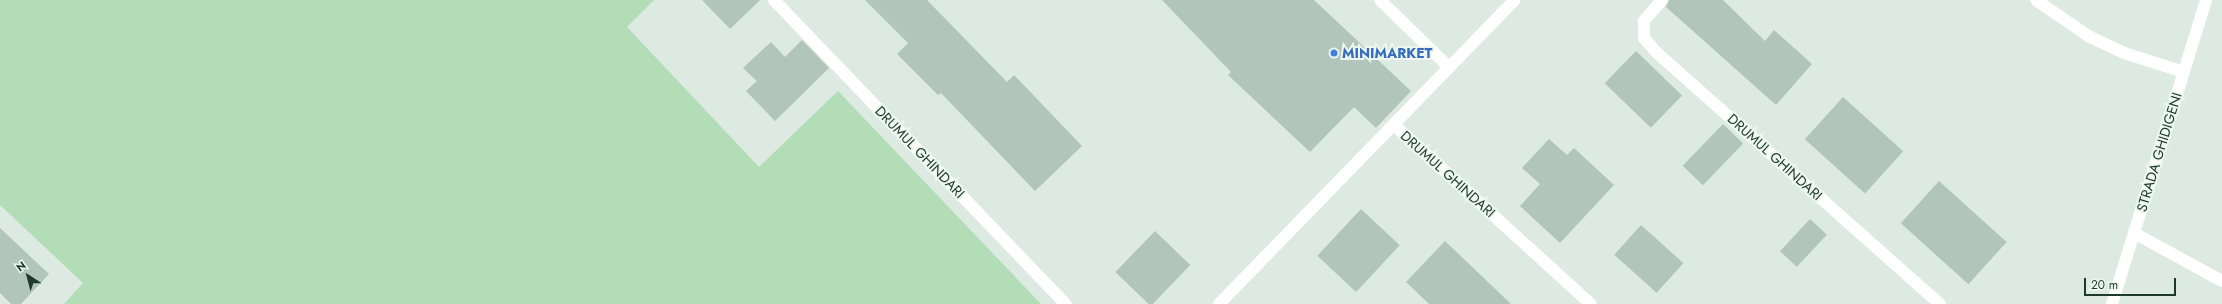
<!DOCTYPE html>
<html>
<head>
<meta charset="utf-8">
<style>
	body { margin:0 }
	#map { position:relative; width:2222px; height:304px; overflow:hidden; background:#dceae2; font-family:Jost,sans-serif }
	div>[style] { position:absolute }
	.green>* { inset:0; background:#b3ddb7 }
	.building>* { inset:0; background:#b2c5ba; transform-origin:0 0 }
	.street>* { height:12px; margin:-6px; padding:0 6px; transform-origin:6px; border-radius:6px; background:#fff }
	.dots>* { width:11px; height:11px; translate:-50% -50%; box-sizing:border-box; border:2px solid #edf7f0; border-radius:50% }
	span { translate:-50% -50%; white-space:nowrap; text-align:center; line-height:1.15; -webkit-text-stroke:4px #edf7f0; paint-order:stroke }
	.shop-label { font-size:14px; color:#366cbe; font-weight:700 }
	.left { translate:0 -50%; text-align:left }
	.street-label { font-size:14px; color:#1d3a2d }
	.north { position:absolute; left:8px; top:256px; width:40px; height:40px; -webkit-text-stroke:3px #edf7f0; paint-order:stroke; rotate:324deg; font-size:11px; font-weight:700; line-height:16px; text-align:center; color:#1d3a2d }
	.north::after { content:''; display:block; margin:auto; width:14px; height:18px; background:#1d3a2d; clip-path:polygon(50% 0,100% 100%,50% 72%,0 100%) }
	.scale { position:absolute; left:2084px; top:278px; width:92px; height:18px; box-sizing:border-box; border:2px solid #1d3a2d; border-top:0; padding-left:5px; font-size:12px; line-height:14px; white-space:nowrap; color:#1d3a2d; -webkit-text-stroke:3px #edf7f0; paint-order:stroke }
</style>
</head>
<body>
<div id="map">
	<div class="green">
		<i style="clip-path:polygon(0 0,654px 0,627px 27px,759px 167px,838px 91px,1041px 304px,64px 304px,83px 283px,0 205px)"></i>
	</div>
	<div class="building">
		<i style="clip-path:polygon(702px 0,760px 0,730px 29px)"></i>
		<i style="clip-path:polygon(865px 0,927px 0,1007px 82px,1014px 75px,1082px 146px,1035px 191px,941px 93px,938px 95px,897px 54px,908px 43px)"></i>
		<i style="clip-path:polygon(1162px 0,1314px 0,1411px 91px,1376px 128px,1354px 107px,1310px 152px,1228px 75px,1231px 72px)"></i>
		<i style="clip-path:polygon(1669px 0,1723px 0,1765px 41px,1774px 30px,1812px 64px,1776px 105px,1666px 7px)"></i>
		<i style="clip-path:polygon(802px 40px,829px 68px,775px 121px,746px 91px,757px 81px,743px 68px,771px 42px,785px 57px)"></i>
		<i style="left:1636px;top:51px;width:64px;height:45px;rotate:44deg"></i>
		<i style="left:1843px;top:97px;width:81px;height:57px;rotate:42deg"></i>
		<i style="left:1723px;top:124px;width:28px;height:58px;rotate:44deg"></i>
		<i style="clip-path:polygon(1549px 139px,1567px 155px,1574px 148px,1614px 185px,1560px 243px,1520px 206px,1540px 184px,1522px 168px)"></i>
		<i style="left:1939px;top:181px;width:91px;height:57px;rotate:42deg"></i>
		<i style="left:1361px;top:209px;width:53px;height:64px;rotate:43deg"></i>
		<i style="left:1810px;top:219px;width:23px;height:44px;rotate:43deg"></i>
		<i style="left:1641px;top:225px;width:57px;height:40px;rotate:42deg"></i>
		<i style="clip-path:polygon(0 228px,49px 274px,21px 304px,11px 304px,0 293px)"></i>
		<i style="left:1155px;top:231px;width:49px;height:57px;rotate:44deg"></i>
		<i style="clip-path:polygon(1445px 241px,1511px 304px,1429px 304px,1406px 282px)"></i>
	</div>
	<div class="street">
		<i style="left:774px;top:0;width:422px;rotate:46.2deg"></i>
		<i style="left:1380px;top:0;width:96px;rotate:44.2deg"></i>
		<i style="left:1662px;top:0;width:28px;rotate:131deg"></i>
		<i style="left:1644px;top:21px;width:17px;rotate:90deg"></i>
		<i style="left:1644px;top:38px;width:18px;rotate:49deg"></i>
		<i style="left:1656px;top:52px;width:380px;rotate:41.6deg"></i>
		<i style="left:2036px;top:0;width:65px;rotate:34.4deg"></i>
		<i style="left:2090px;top:37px;width:38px;rotate:25deg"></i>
		<i style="left:2124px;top:53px;width:63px;rotate:17.6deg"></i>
		<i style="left:1394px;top:125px;width:266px;rotate:42.3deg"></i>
		<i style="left:2134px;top:233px;width:100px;rotate:28.6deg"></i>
		<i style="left:1219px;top:304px;width:424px;rotate:-45.8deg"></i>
		<i style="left:2112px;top:304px;width:318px;rotate:-72.8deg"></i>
	</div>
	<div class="dots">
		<i style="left:1334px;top:53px;background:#3f7fe0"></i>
	</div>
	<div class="shop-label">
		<span class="left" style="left:1342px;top:53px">MINIMARKET</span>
	</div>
	<div class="street-label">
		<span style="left:920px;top:152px;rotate:46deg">DRUMUL GHINDARI</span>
		<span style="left:2159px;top:152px;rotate:-73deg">STRADA GHIDIGENI</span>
		<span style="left:1775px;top:157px;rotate:42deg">DRUMUL GHINDARI</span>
		<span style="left:1448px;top:174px;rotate:42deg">DRUMUL GHINDARI</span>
	</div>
	<div class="north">N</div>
	<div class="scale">20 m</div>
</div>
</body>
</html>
